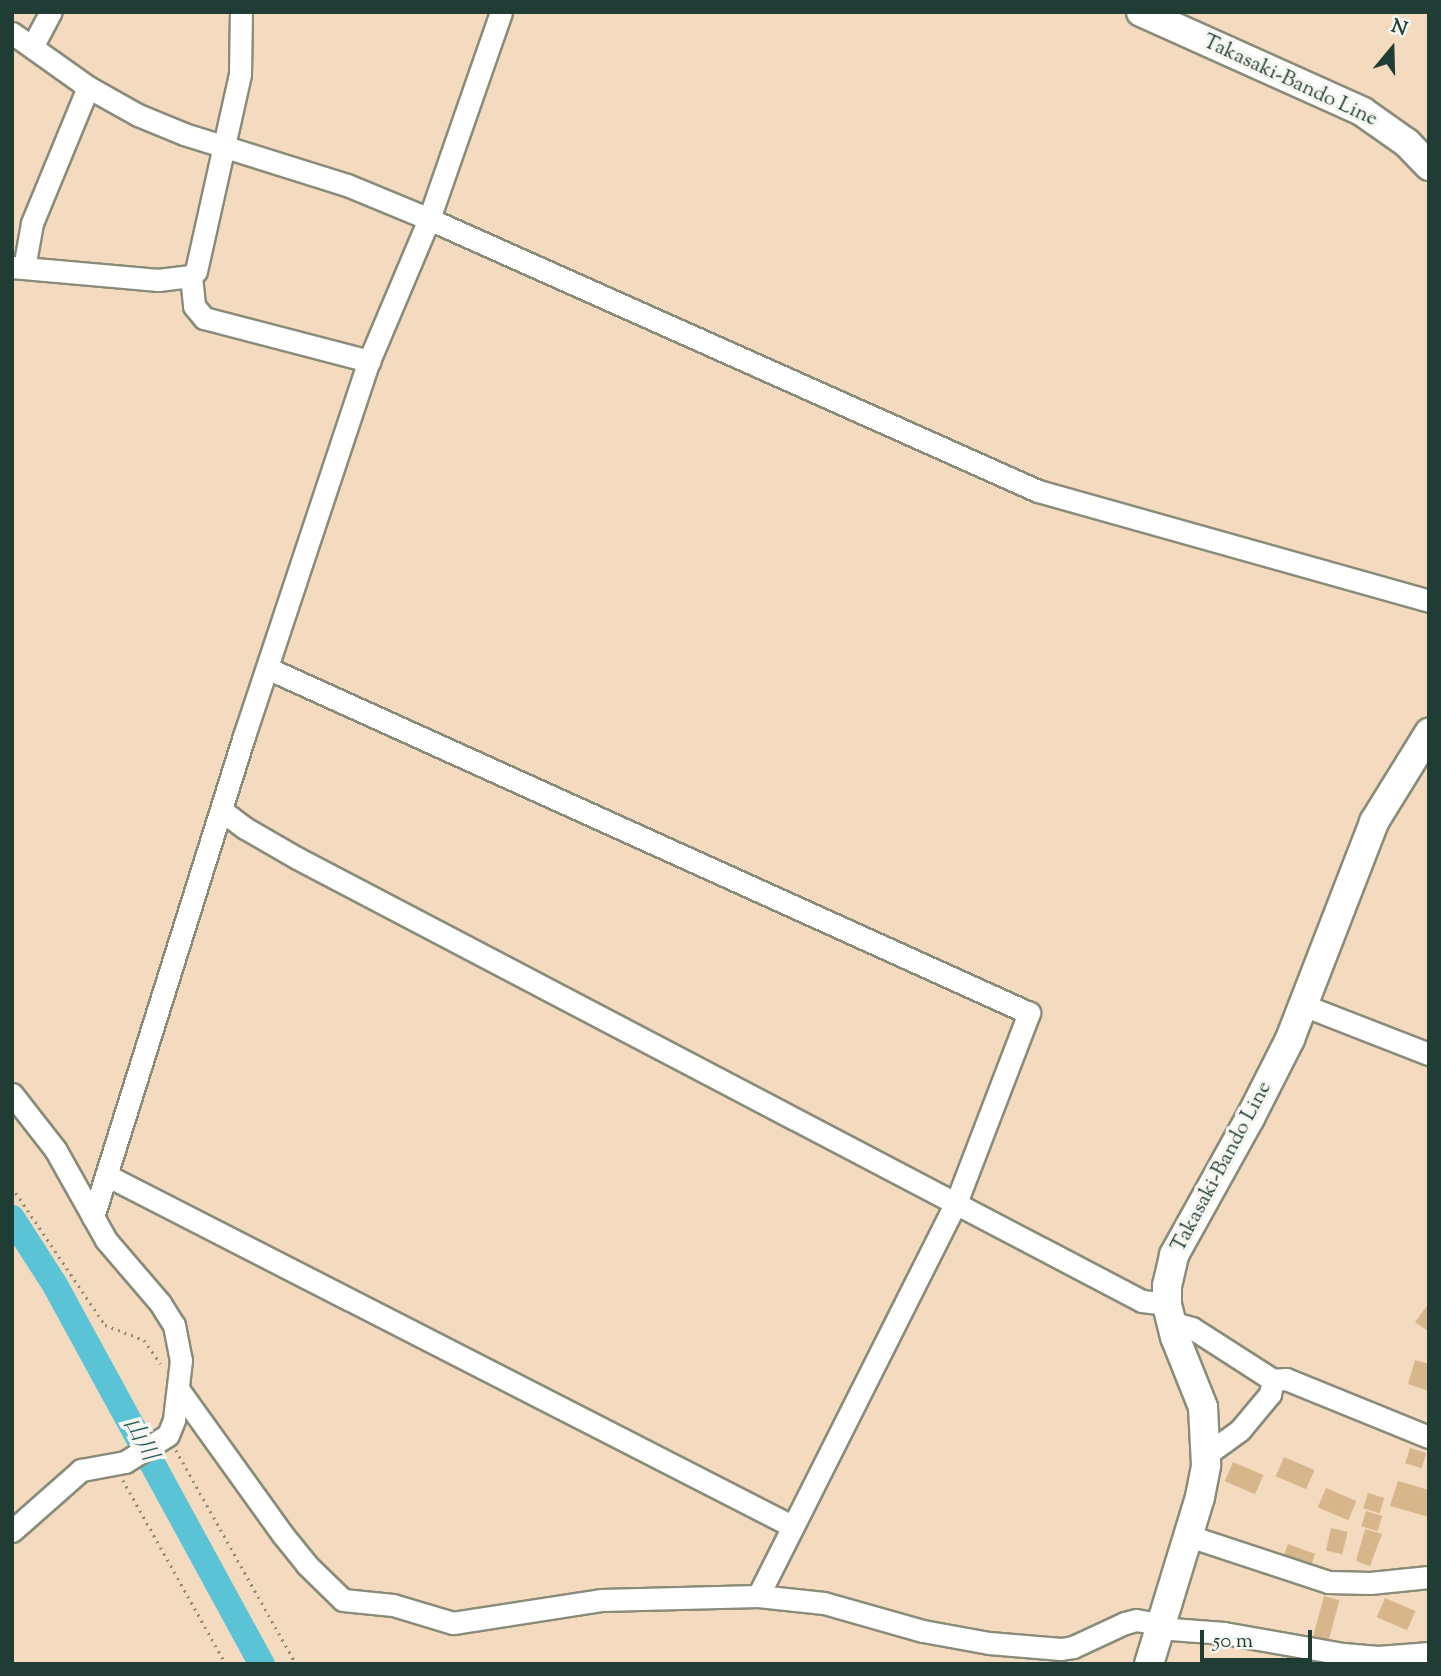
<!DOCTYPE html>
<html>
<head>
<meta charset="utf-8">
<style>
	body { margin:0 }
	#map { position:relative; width:1441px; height:1676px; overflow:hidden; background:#f4dbbf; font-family:"Sorts Mill Goudy","Noto Serif JP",serif }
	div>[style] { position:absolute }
	.river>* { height:26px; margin:-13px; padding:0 13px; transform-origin:13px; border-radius:13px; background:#5ac4d6 }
	.building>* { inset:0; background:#d7b68b; transform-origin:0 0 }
	.path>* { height:2.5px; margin-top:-1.25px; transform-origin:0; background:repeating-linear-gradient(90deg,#8a8c7a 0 2px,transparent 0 7px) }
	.roads { filter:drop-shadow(2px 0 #8a8c7a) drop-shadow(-2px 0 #8a8c7a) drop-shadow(0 2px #8a8c7a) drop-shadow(0 -2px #8a8c7a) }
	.minor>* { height:21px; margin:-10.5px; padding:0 10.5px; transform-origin:10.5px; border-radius:10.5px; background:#fff }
	.major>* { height:28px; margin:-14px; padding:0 14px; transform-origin:14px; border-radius:14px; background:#fff }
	span { translate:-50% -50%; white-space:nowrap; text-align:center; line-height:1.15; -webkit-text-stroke:7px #f6f6f2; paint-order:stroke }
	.street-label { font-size:21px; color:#1f3d34 }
	.water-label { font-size:23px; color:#2e5f5c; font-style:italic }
	.frame { position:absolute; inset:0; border:14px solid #1f3d34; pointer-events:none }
	.north { position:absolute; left:1357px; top:14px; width:70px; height:70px; -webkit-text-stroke:5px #f6f6f2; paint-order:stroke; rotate:19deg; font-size:19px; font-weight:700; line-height:28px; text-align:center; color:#1f3d34 }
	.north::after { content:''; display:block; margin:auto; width:24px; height:32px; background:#1f3d34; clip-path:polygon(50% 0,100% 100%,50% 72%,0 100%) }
	.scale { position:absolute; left:1200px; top:1630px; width:112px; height:32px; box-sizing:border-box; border:4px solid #1f3d34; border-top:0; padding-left:9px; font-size:21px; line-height:24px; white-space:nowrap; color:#1f3d34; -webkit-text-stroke:5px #f6f6f2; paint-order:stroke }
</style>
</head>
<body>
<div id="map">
	<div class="river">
		<i style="left:12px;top:1218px;width:80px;rotate:57.3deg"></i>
		<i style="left:55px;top:1285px;width:432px;rotate:61.4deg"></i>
	</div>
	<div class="building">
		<i style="clip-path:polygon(1429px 1303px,1429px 1332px,1415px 1322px)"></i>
		<i style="clip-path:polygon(1415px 1360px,1429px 1364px,1429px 1391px,1408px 1384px)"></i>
		<i style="left:1410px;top:1448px;width:17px;height:16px;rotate:17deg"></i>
		<i style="left:1284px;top:1457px;width:33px;height:21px;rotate:23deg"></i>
		<i style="left:1233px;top:1462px;width:33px;height:21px;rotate:23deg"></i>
		<i style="clip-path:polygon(1398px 1481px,1429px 1490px,1429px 1517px,1390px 1506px)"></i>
		<i style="left:1326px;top:1488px;width:33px;height:21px;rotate:23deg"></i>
		<i style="left:1368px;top:1493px;width:17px;height:16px;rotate:17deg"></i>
		<i style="left:1366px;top:1511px;width:17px;height:16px;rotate:17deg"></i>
		<i style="left:1331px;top:1528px;width:17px;height:23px;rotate:13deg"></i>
		<i style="clip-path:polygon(1365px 1529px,1382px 1534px,1370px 1566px,1356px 1561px)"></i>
		<i style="left:1288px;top:1544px;width:29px;height:15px;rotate:20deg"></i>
		<i style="left:1324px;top:1596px;width:16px;height:42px;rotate:15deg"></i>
		<i style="left:1385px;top:1598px;width:33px;height:21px;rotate:23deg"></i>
	</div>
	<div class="path">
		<i style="left:12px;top:1187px;width:166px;rotate:56deg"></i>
		<i style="left:105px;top:1325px;width:42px;rotate:21deg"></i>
		<i style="left:144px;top:1340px;width:29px;rotate:55deg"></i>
		<i style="left:176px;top:1450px;width:245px;rotate:60.7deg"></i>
		<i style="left:123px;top:1480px;width:211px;rotate:60.8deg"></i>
	</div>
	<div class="roads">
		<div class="minor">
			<i style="left:12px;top:33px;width:93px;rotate:35.4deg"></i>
			<i style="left:88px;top:87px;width:57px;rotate:29.2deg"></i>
			<i style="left:138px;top:115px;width:50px;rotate:22.4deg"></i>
			<i style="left:184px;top:134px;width:171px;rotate:17.4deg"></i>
			<i style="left:347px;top:185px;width:89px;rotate:22.5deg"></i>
			<i style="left:429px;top:219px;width:667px;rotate:24.07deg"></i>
			<i style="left:1038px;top:491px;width:406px;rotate:15.7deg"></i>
			<i style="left:32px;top:47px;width:40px;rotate:-62deg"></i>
			<i style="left:12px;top:267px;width:147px;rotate:5.1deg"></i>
			<i style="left:158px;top:280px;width:33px;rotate:-7deg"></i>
			<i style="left:191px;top:276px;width:7px;rotate:-45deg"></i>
			<i style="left:196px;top:271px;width:202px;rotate:-77.4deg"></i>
			<i style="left:240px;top:74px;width:62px;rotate:-89.1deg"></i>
			<i style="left:24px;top:268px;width:46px;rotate:-79.9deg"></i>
			<i style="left:32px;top:223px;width:147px;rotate:-67.6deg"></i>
			<i style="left:191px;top:276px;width:30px;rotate:84deg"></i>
			<i style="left:194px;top:306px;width:16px;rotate:50deg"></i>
			<i style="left:204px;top:318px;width:171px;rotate:14.6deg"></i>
			<i style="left:221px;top:810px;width:30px;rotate:37deg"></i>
			<i style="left:245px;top:828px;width:60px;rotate:30deg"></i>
			<i style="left:297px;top:858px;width:954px;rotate:27.67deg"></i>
			<i style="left:1142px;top:1301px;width:25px;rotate:7deg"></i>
			<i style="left:1303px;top:1005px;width:135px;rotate:21.3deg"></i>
			<i style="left:12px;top:1094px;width:70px;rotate:52deg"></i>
			<i style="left:55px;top:1149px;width:104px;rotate:60.7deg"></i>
			<i style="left:106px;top:1240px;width:83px;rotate:49.4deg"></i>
			<i style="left:160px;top:1303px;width:26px;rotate:58deg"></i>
			<i style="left:174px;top:1325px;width:36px;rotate:79deg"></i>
			<i style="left:181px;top:1360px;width:60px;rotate:96.7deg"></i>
			<i style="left:174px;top:1420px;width:16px;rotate:112deg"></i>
			<i style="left:168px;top:1435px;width:51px;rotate:147.9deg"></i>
			<i style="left:125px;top:1462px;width:45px;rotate:169.7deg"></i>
			<i style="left:81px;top:1470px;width:92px;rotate:138.5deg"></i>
			<i style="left:106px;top:1175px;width:771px;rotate:27.1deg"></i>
			<i style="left:93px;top:1217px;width:504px;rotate:-72.57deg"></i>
			<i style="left:244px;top:736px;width:395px;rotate:-71.6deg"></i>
			<i style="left:369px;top:361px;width:154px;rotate:-67.1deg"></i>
			<i style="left:429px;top:219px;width:219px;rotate:-70.8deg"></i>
			<i style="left:1171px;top:1322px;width:22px;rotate:16deg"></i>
			<i style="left:1192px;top:1328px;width:96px;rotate:32.7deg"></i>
			<i style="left:1273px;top:1380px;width:13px;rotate:-4deg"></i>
			<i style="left:1286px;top:1379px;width:154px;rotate:22.1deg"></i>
			<i style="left:178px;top:1389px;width:180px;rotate:54.3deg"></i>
			<i style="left:283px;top:1535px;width:38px;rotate:51deg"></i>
			<i style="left:307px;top:1565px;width:50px;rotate:44.2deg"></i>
			<i style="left:343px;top:1600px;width:50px;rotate:5.7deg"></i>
			<i style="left:393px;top:1605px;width:63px;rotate:16.7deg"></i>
			<i style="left:453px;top:1623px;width:151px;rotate:-8.8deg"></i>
			<i style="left:602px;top:1600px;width:156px;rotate:-1.5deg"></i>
			<i style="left:758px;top:1596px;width:440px;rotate:-63.3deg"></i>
			<i style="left:956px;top:1203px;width:204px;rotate:-69deg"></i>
			<i style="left:1029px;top:1013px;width:836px;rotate:-155.64deg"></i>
			<i style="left:1207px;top:1454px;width:41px;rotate:-36deg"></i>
			<i style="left:1240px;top:1430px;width:47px;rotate:-50.2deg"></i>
			<i style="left:1270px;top:1394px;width:14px;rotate:-78deg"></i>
			<i style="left:1189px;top:1536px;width:146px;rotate:18.3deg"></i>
			<i style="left:1328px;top:1582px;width:42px;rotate:1.4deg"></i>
			<i style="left:1370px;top:1583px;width:59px;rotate:-5.8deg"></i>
			<i style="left:758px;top:1596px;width:66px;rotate:6.1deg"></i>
			<i style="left:824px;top:1603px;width:103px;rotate:15.8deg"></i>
			<i style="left:923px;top:1631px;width:67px;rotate:10.3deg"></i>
			<i style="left:989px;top:1643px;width:72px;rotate:4.8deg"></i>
			<i style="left:1061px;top:1649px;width:12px;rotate:-9deg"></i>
			<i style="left:1073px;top:1647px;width:57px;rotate:-24.8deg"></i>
			<i style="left:1125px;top:1623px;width:11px;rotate:-15deg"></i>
			<i style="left:1136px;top:1620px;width:23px;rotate:10deg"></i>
			<i style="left:1158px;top:1628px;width:66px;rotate:4.3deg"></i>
			<i style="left:1224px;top:1633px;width:121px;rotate:10deg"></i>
			<i style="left:1343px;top:1654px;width:35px;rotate:5deg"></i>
			<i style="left:1378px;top:1657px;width:51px;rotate:-4.5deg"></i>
		</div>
		<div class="major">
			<i style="left:1141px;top:12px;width:243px;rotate:24.2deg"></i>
			<i style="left:1363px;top:112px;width:54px;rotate:35.2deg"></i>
			<i style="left:1407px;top:143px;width:32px;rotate:46deg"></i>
			<i style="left:1149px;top:1664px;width:175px;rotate:-73deg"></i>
			<i style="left:1200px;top:1497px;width:33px;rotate:-79deg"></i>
			<i style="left:1206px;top:1465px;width:58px;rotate:-93deg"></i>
			<i style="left:1203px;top:1407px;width:75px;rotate:-111.8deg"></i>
			<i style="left:1175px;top:1337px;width:34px;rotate:-104deg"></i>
			<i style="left:1167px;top:1304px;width:18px;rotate:-90deg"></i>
			<i style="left:1167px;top:1286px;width:32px;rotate:-77deg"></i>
			<i style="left:1174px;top:1255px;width:157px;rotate:-61deg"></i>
			<i style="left:1250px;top:1118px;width:89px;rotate:-63.1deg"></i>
			<i style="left:1290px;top:1039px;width:233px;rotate:-68.8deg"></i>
			<i style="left:1374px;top:822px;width:105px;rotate:-58.3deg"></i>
		</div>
	</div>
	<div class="street-label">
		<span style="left:1290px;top:81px;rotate:25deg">Takasaki-Bando Line</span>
		<span style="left:1222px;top:1167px;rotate:-62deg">Takasaki-Bando Line</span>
	</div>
	<div class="water-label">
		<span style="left:139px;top:1440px;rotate:61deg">山川</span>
	</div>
	<div class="frame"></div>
	<div class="north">N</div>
	<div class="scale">50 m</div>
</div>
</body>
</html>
